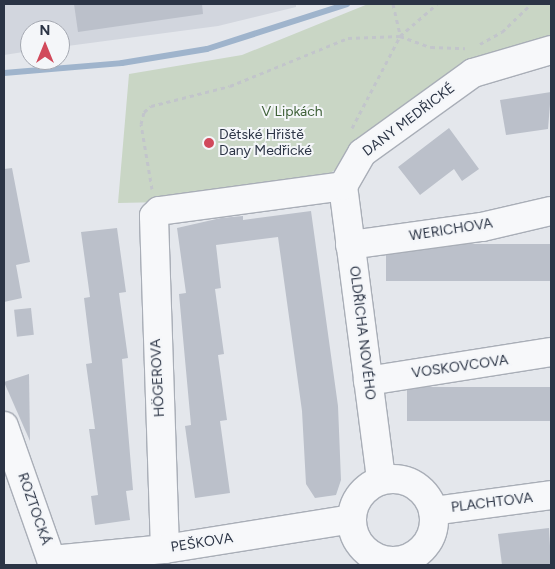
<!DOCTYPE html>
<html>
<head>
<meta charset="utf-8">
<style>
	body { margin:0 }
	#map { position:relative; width:555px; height:569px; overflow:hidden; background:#e4e7ec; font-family:Figtree,sans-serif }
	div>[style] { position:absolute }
	.built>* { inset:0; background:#d2d6de }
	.green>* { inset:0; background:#c9d6c5 }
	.stream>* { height:6px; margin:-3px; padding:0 3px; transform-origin:3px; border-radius:3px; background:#9fb4cc }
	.building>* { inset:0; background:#bbc0ca; transform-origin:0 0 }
	.path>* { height:3px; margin-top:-1.5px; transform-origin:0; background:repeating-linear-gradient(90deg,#c2c5cb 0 4px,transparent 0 8px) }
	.roads { filter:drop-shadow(1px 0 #a9aeb7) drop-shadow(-1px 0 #a9aeb7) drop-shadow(0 1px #a9aeb7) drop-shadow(0 -1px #a9aeb7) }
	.minor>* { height:28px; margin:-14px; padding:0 14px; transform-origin:14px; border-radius:14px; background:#f7f8fa }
	.minor>.ring { margin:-14px; padding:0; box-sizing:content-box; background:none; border:28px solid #f7f8fa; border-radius:50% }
	.dots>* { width:14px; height:14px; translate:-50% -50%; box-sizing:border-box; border:2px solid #f4f6f9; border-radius:50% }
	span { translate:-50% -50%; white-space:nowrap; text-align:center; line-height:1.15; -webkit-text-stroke:4px #f4f6f9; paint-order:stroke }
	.park-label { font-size:14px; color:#3f6138 }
	.street-label { font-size:14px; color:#2b3445 }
	.poi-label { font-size:14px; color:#2b3445 }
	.left { translate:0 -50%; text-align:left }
	.frame { position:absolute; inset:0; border:5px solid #2b3445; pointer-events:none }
	.north { position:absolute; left:20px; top:20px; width:50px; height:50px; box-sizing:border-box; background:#f4f6f9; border:1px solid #a4a8b1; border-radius:50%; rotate:0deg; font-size:14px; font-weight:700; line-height:20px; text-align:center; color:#2b3445 }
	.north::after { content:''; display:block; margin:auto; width:18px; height:22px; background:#d1495b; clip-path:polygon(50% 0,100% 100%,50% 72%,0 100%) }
</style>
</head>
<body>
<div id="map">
	<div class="built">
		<i style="clip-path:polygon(4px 4px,296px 4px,296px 7px,218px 26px,60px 47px,60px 30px,30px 30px,30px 51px,4px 55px)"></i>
	</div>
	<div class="green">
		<i style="clip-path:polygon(368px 4px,551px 4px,551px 42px,469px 69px,320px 181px,164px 202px,118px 203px,129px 74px,242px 55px)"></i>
	</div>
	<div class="stream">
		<i style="left:4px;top:73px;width:118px;rotate:-4.8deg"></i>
		<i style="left:122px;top:63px;width:86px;rotate:-9.4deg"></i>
		<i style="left:207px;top:49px;width:147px;rotate:-17.8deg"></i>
	</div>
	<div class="building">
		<i style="clip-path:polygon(74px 4px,202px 4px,203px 14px,78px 32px)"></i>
		<i style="clip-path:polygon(551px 92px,548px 129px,506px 135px,500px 100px)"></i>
		<i style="clip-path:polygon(449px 128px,479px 169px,462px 181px,454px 169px,420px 195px,398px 167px)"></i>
		<i style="clip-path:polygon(12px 168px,30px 262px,16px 265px,22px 298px,4px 302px,4px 169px)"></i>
		<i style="clip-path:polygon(311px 211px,338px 406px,341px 480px,336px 495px,315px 498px,306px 484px,302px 411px,278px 237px,216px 245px,221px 288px,215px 289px,224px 354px,218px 355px,227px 420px,220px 421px,230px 493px,195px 498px,185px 426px,191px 425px,179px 294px,186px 293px,177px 228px,221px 218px,243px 216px,243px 220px)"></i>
		<i style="clip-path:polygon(117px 228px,126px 292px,119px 293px,128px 358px,122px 359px,133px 490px,126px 491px,130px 520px,95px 525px,91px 496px,98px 495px,89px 429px,95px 429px,86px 364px,92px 363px,84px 298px,90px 297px,81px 232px)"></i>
		<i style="left:551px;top:244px;width:37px;height:165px;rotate:90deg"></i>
		<i style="left:31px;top:308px;width:27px;height:17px;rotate:84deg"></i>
		<i style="clip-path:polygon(29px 374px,30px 441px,4px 382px)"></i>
		<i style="left:551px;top:387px;width:34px;height:144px;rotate:90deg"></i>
		<i style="clip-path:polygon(549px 528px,551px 565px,502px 565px,498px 534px)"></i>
	</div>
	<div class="path">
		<i style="left:393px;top:4px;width:32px;rotate:77deg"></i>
		<i style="left:480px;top:44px;width:25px;rotate:-29deg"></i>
		<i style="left:502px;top:32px;width:40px;rotate:-44deg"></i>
		<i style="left:352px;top:128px;width:104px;rotate:-62.4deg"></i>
		<i style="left:400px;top:36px;width:49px;rotate:-40.9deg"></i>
		<i style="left:152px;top:189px;width:66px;rotate:-99.6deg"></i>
		<i style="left:141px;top:124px;width:12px;rotate:-76deg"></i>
		<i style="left:144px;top:112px;width:9px;rotate:-41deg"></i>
		<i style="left:151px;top:106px;width:81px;rotate:-14.2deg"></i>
		<i style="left:230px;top:86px;width:127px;rotate:-22.1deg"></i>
		<i style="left:348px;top:38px;width:52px;rotate:-2.2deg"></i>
		<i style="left:400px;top:36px;width:33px;rotate:20deg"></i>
		<i style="left:431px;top:47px;width:34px;rotate:2deg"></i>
	</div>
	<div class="roads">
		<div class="minor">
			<i style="left:343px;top:186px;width:296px;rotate:82.6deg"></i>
			<i style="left:350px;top:245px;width:133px;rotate:-7.8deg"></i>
			<i style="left:482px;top:227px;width:71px;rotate:-13.1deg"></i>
			<i style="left:368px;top:381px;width:185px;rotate:-9deg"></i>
			<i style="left:4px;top:426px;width:147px;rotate:70.6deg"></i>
			<i class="ring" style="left:352px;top:479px;width:54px;height:54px"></i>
			<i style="left:433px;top:511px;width:119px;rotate:-7.7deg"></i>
			<i style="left:165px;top:549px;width:333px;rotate:-91.9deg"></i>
			<i style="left:154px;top:216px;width:7px;rotate:-45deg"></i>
			<i style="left:159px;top:211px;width:186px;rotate:-7.7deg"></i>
			<i style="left:343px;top:186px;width:38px;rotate:-60deg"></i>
			<i style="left:362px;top:153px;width:137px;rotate:-35.8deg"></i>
			<i style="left:473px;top:73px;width:81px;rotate:-16.4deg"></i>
			<i style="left:52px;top:560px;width:114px;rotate:-5.6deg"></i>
			<i style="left:165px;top:549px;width:189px;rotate:-9.1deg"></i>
		</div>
	</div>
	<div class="dots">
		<i style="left:209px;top:143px;background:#d1495b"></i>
	</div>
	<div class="park-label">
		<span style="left:292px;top:112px">V Lipkách</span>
	</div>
	<div class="street-label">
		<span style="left:409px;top:120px;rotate:-37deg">DANY MEDŘICKÉ</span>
		<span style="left:451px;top:230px;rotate:-9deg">WERICHOVA</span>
		<span style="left:362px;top:333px;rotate:83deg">OLDŘICHA NOVÉHO</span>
		<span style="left:460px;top:367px;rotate:-8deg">VOSKOVCOVA</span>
		<span style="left:158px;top:378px;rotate:-93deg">HÖGEROVA</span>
		<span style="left:492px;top:503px;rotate:-7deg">PLACHTOVA</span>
		<span style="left:34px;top:509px;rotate:71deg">ROZTOCKÁ</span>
		<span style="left:202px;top:543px;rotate:-9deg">PEŠKOVA</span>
	</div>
	<div class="poi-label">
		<span class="left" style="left:219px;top:143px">Dětské Hřiště<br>Dany Medřické</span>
	</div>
	<div class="frame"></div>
	<div class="north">N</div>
</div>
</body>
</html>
